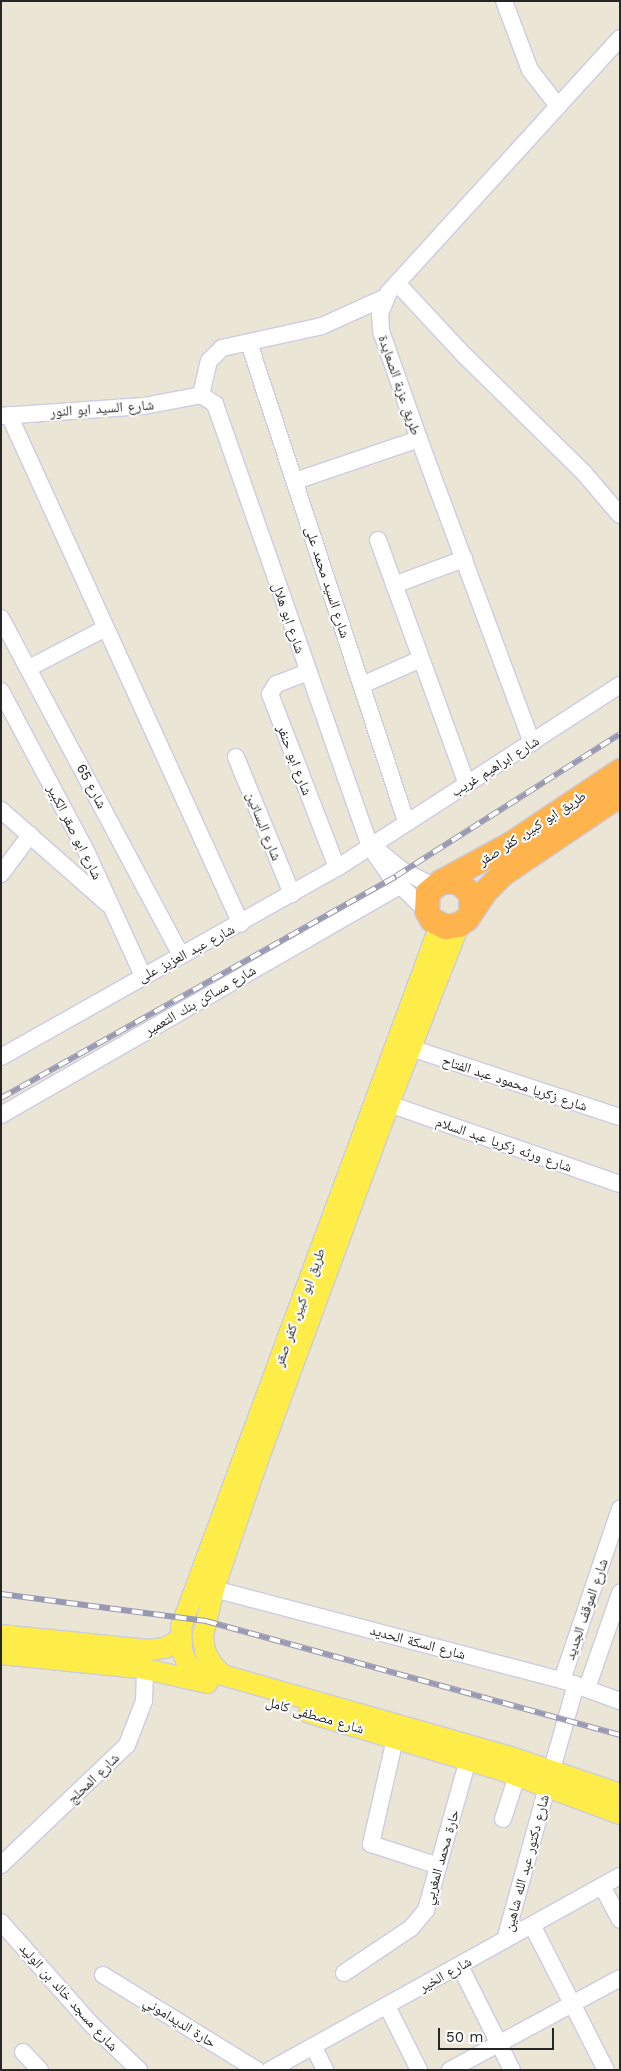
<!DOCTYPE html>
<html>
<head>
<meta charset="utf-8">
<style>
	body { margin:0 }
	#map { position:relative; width:621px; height:2071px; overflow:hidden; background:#ebe5d6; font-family:"Work Sans","Noto Naskh Arabic",sans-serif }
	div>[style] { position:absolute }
	.roads { filter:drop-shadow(1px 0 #cbcce2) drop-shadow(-1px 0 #cbcce2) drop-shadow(0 1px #cbcce2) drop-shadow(0 -1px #cbcce2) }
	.minor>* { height:16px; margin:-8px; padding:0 8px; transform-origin:8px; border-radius:8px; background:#fff }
	.major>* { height:20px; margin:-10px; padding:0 10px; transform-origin:10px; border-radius:10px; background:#feed48 }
	.highway>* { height:24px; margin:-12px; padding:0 12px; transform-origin:12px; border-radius:12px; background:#ffb34d }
	.rail>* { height:5.5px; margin-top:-2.75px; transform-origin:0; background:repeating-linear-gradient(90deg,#fff 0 11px,#9999b3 0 22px); box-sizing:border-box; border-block:1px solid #9999b3 }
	span { translate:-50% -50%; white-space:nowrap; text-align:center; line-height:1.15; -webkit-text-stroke:4px #fff; paint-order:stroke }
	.street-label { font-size:14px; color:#262626 }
	.frame { position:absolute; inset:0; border:2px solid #262626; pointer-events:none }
	.scale { position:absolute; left:438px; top:2028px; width:116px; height:22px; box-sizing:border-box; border:2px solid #262626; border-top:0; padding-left:6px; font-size:15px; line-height:18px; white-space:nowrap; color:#262626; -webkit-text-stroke:4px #fff; paint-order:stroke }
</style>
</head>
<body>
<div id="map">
	<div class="roads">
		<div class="minor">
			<i style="left:504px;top:1px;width:74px;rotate:69.4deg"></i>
			<i style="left:530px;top:70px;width:46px;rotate:52.1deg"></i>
			<i style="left:397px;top:283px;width:98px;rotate:47.1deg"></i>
			<i style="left:464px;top:355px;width:168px;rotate:44.5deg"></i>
			<i style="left:584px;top:473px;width:55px;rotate:49.4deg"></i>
			<i style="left:249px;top:343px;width:503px;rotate:71.82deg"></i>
			<i style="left:201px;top:395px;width:17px;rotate:33deg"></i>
			<i style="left:215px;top:404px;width:469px;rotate:70.7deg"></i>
			<i style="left:370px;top:847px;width:38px;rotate:55deg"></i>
			<i style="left:392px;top:878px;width:48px;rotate:43.3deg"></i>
			<i style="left:201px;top:395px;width:35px;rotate:-77deg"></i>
			<i style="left:209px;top:361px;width:18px;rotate:-45deg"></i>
			<i style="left:222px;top:348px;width:102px;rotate:-12.4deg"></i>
			<i style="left:322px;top:326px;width:70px;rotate:-24.4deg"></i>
			<i style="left:9px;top:415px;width:559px;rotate:65.5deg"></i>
			<i style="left:1px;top:416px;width:143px;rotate:-4deg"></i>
			<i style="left:144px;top:406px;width:58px;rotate:-10.9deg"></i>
			<i style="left:295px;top:481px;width:131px;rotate:-18.7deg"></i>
			<i style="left:378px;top:540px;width:260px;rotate:70deg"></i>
			<i style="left:394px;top:585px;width:75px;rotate:-20.4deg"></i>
			<i style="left:1px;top:618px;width:382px;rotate:61.9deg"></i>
			<i style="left:29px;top:668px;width:85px;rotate:-27.5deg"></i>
			<i style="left:308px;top:672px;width:34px;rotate:159deg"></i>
			<i style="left:276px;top:684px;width:12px;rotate:121deg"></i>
			<i style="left:270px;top:694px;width:186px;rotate:68.9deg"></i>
			<i style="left:362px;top:685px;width:64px;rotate:-23.8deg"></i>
			<i style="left:1px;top:691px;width:183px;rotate:62deg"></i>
			<i style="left:87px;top:853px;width:135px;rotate:65.5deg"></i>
			<i style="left:532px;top:743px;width:324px;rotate:-110.4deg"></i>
			<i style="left:419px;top:439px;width:114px;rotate:-109.4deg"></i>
			<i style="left:381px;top:331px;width:17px;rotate:-93deg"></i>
			<i style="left:380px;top:314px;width:24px;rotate:-68deg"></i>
			<i style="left:389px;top:292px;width:343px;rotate:-47.7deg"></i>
			<i style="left:236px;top:757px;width:148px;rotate:67.8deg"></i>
			<i style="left:1px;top:810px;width:142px;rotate:41.3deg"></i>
			<i style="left:381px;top:853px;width:28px;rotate:39deg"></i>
			<i style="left:403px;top:871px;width:34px;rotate:26deg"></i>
			<i style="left:1px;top:874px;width:49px;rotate:-53.4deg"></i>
			<i style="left:411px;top:1048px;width:220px;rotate:18.3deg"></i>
			<i style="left:1px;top:1057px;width:386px;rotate:-29.4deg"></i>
			<i style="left:337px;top:868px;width:337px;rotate:-32.9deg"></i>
			<i style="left:389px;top:1104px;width:244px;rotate:19.1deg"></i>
			<i style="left:1px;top:1115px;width:460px;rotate:-29.9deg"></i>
			<i style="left:214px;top:1589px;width:360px;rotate:14.7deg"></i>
			<i style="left:562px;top:1680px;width:62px;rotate:19.9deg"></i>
			<i style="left:562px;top:1680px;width:181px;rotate:-71.3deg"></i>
			<i style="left:587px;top:1688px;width:101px;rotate:-70.8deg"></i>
			<i style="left:395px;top:1739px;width:108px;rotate:102.9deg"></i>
			<i style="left:371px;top:1844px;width:71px;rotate:17.9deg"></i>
			<i style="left:552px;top:1769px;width:88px;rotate:-74.2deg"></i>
			<i style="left:503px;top:1819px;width:45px;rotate:-72deg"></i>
			<i style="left:1px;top:1865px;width:174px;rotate:-43.6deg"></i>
			<i style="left:127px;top:1745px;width:47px;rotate:-68.9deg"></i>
			<i style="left:144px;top:1701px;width:32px;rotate:-88deg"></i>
			<i style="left:602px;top:1886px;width:38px;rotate:62deg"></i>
			<i style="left:1px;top:1922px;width:135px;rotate:48.6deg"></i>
			<i style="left:90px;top:2023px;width:68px;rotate:43.8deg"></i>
			<i style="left:532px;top:1925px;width:163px;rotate:63deg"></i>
			<i style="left:505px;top:1940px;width:159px;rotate:-74.6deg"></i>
			<i style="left:460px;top:1966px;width:116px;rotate:63.4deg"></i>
			<i style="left:344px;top:1973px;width:81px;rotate:-33.9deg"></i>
			<i style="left:411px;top:1928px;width:23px;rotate:-50deg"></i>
			<i style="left:426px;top:1910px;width:156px;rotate:-74.4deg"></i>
			<i style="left:103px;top:1975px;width:181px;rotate:31.7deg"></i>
			<i style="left:387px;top:2006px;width:72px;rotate:63.4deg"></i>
			<i style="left:313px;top:2046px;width:27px;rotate:63deg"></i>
			<i style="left:23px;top:2052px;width:25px;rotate:47deg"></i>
			<i style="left:270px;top:2070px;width:400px;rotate:-29deg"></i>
			<i style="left:450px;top:2070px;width:193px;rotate:-28.4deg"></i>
		</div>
		<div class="major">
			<i style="left:459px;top:925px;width:192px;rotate:111.4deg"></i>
			<i style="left:389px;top:1104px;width:386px;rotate:110.2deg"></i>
			<i style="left:256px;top:1466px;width:130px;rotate:108.9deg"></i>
			<i style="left:214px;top:1589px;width:48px;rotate:103.2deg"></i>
			<i style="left:203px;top:1636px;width:15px;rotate:82deg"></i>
			<i style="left:205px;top:1651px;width:15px;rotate:62deg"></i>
			<i style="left:212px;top:1664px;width:16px;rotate:45deg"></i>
			<i style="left:223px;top:1675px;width:296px;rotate:15.9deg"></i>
			<i style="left:508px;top:1756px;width:118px;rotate:18.7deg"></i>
			<i style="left:1px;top:1635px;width:148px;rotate:5.8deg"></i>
			<i style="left:148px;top:1650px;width:17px;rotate:-7deg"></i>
			<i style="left:165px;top:1648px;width:17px;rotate:-31deg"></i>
			<i style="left:1px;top:1654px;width:145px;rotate:5.9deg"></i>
			<i style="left:145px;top:1669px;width:64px;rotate:12.7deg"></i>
			<i style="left:207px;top:1683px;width:28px;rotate:-135deg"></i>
			<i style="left:187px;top:1663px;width:13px;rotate:-113deg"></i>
			<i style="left:182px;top:1651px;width:24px;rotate:-92deg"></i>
			<i style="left:181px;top:1627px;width:748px;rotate:-69.75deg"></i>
			<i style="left:309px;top:1713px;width:203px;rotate:16.6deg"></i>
			<i style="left:504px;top:1771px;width:124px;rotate:20.3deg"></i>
		</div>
		<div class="highway">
			<i style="left:441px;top:882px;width:80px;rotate:-28.5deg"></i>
			<i style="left:511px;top:844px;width:131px;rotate:-33.8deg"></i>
			<i style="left:471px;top:911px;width:17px;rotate:-90deg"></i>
			<i style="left:471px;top:894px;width:18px;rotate:-137deg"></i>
			<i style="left:458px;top:882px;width:17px;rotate:180deg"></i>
			<i style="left:441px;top:882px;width:17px;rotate:140deg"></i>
			<i style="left:428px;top:893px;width:18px;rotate:93deg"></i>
			<i style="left:427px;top:911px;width:10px;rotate:61deg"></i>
			<i style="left:432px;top:920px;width:16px;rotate:27deg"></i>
			<i style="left:446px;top:927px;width:13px;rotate:-9deg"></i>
			<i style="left:459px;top:925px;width:10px;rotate:-37deg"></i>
			<i style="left:467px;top:919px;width:34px;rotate:-56deg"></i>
			<i style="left:486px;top:891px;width:24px;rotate:-45deg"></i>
			<i style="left:503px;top:874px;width:141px;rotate:-34deg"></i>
		</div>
	</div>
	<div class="rail">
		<i style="left:1px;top:1098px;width:453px;rotate:-29.3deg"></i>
		<i style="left:396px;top:876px;width:265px;rotate:-32.4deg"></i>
		<i style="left:1px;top:1594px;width:207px;rotate:7.5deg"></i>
		<i style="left:206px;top:1621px;width:429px;rotate:15.4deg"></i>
	</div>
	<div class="street-label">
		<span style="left:400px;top:385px;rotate:71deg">طريق عزبة الصعايدة</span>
		<span style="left:102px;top:408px;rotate:-4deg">شارع السيد ابو النور</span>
		<span style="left:328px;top:582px;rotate:72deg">شارع السيد محمد على</span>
		<span style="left:289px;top:618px;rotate:71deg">شارع ابو هلال</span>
		<span style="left:295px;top:760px;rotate:69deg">شارع ابو حنفر</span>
		<span style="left:495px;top:766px;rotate:-32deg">شارع ابراهيم غريب</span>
		<span style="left:92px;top:786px;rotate:62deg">شارع 65</span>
		<span style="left:264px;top:826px;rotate:68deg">شارع البساتين</span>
		<span style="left:532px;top:828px;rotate:-33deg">طريق ابو كبير, كفر صقر</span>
		<span style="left:75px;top:832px;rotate:63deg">شارع ابو صقر الكبير</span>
		<span style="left:186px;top:953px;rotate:-28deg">شارع عبد العزيز على</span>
		<span style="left:200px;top:1000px;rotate:-30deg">شارع مساكن بنك التعمير</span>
		<span style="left:515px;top:1083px;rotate:18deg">شارع زكريا محمود عبد الفتاح</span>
		<span style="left:504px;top:1144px;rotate:19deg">شارع ورثه زكريا عبد السلام</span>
		<span style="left:299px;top:1307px;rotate:-70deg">طريق ابو كبير, كفر صقر</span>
		<span style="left:586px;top:1609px;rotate:-71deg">شارع الموقف الجديد</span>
		<span style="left:418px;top:1642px;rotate:15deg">شارع السكة الحديد</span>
		<span style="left:315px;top:1715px;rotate:16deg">شارع مصطفى كامل</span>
		<span style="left:93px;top:1778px;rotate:-44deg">شارع المحلج</span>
		<span style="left:441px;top:1857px;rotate:-74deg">حارة محمد المغربي</span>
		<span style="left:526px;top:1863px;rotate:-75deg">شارع دكتور عبد الله شاهين</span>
		<span style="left:445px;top:1974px;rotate:-29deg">شارع الخير</span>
		<span style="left:69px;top:1997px;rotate:48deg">شارع مسجد خالد بن الوليد</span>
		<span style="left:180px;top:2022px;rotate:32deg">حارة الديداموني</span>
	</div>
	<div class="frame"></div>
	<div class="scale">50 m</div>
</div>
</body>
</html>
